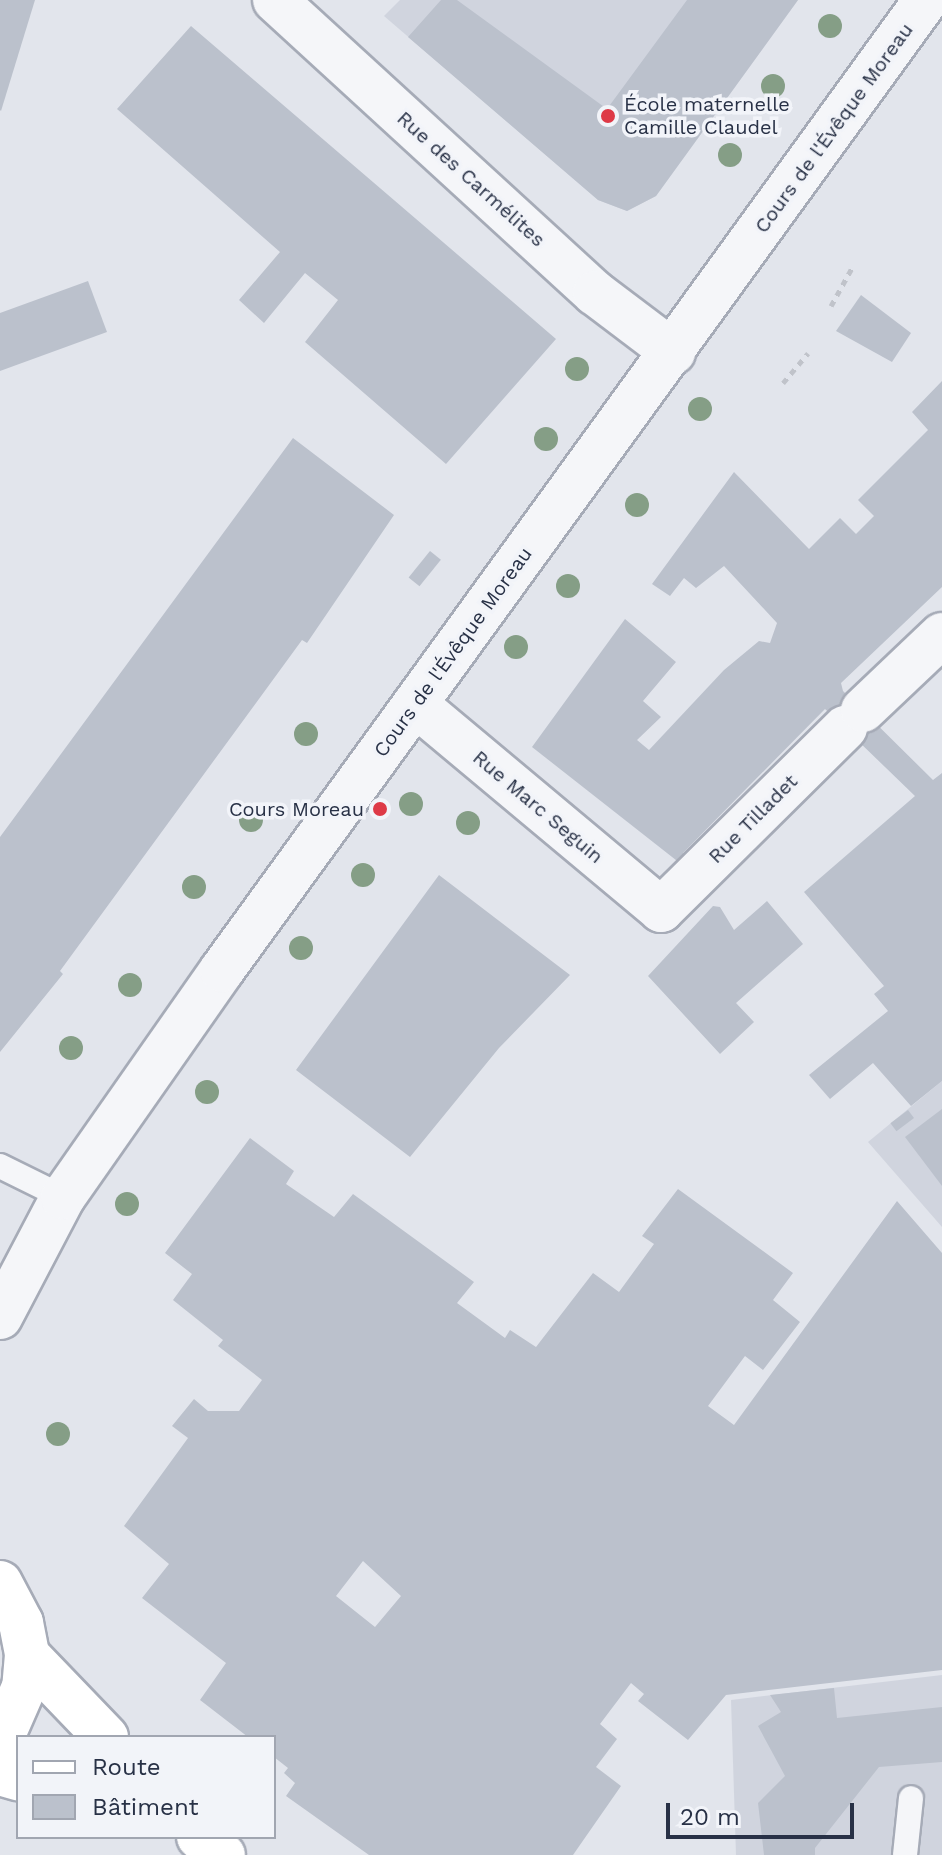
<!DOCTYPE html>
<html>
<head>
<meta charset="utf-8">
<style>
	body { margin:0 }
	#map { position:relative; width:942px; height:1855px; overflow:hidden; background:#e2e5ec; font-family:"Work Sans",sans-serif }
	div>[style] { position:absolute }
	.built>* { inset:0; background:#d0d4de }
	.building>* { inset:0; background:#bbc1cc; transform-origin:0 0 }
	.path>* { height:5px; margin-top:-2.5px; transform-origin:0; background:repeating-linear-gradient(90deg,#c0c3ca 0 6px,transparent 0 12px) }
	.roads { filter:drop-shadow(2px 0 #a6abb7) drop-shadow(-2px 0 #a6abb7) drop-shadow(0 2px #a6abb7) drop-shadow(0 -2px #a6abb7) }
	.service>* { height:24px; margin:-12px; padding:0 12px; transform-origin:12px; border-radius:12px; background:#f5f6f9 }
	.minor>* { height:44px; margin:-22px; padding:0 22px; transform-origin:22px; border-radius:22px; background:#f5f6f9 }
	.tertiary>* { height:44px; margin:-22px; padding:0 22px; transform-origin:22px; border-radius:22px; background:#f5f6f9 }
	.secondary>* { height:44px; margin:-22px; padding:0 22px; transform-origin:22px; border-radius:22px; background:#fff }
	.trees>* { width:24px; height:24px; margin:-12px; border-radius:50%; background:#859e86 }
	.dots>* { width:22px; height:22px; translate:-50% -50%; box-sizing:border-box; border:4px solid #f2f4f9; border-radius:50% }
	span { translate:-50% -50%; white-space:nowrap; text-align:center; line-height:1.15; -webkit-text-stroke:7px #f2f4f9; paint-order:stroke }
	.poi-label { font-size:20px; color:#283146 }
	.left { translate:0 -50%; text-align:left }
	.right { translate:-100% -50%; text-align:right }
	.street-label { font-size:20px; color:#283146 }
	.legend { position:absolute; left:16px; top:1735px; width:260px; height:104px; box-sizing:border-box; background:#f2f4f9; border:2px solid #a1a6b1; margin:0; padding:10px 14px; list-style:none; font-size:24px; color:#283146 }
	.legend li { display:flex; align-items:center; gap:16px; height:40px }
	.legend b { width:40px; border:2px solid #a1a6b1 }
	.scale { position:absolute; left:666px; top:1803px; width:188px; height:36px; box-sizing:border-box; border:4px solid #283146; border-top:0; padding-left:10px; font-size:24px; line-height:28px; white-space:nowrap; color:#283146; -webkit-text-stroke:6px #f2f4f9; paint-order:stroke }
</style>
</head>
<body>
<div id="map">
	<div class="built">
		<i style="clip-path:polygon(400px 0,798px 0,656px 196px,627px 211px,598px 200px,384px 16px)"></i>
		<i style="clip-path:polygon(942px 1081px,942px 1227px,868px 1142px)"></i>
		<i style="clip-path:polygon(942px 1675px,942px 1855px,736px 1855px,731px 1700px)"></i>
	</div>
	<div class="building">
		<i style="clip-path:polygon(0 0,35px 0,1px 111px,0 110px)"></i>
		<i style="clip-path:polygon(441px 0,457px 0,607px 109px,687px 0,798px 0,656px 196px,627px 211px,598px 200px,408px 37px)"></i>
		<i style="clip-path:polygon(191px 26px,556px 339px,446px 464px,305px 342px,338px 300px,305px 273px,264px 323px,239px 300px,280px 252px,117px 109px)"></i>
		<i style="clip-path:polygon(88px 281px,107px 332px,0 371px,0 313px)"></i>
		<i style="clip-path:polygon(861px 295px,911px 333px,892px 362px,836px 331px)"></i>
		<i style="clip-path:polygon(942px 381px,942px 587px,841px 683px,843px 691px,933px 780px,942px 773px,942px 1081px,911px 1106px,873px 1063px,830px 1099px,809px 1075px,888px 1011px,874px 994px,884px 986px,804px 892px,915px 796px,825px 709px,683px 853px,687px 857px,681px 864px,532px 747px,625px 619px,676px 662px,643px 701px,661px 717px,637px 740px,649px 750px,724px 670px,759px 641px,770px 643px,777px 623px,724px 566px,696px 588px,684px 578px,670px 596px,652px 584px,734px 472px,809px 549px,840px 518px,856px 534px,874px 516px,858px 500px,928px 430px,912px 412px)"></i>
		<i style="clip-path:polygon(293px 438px,394px 515px,307px 643px,302px 640px,60px 971px,63px 974px,0 1052px,0 837px)"></i>
		<i style="left:430px;top:551px;width:14px;height:34px;rotate:39deg"></i>
		<i style="clip-path:polygon(439px 875px,570px 975px,499px 1048px,410px 1157px,296px 1070px)"></i>
		<i style="clip-path:polygon(767px 901px,803px 944px,736px 1003px,754px 1022px,720px 1054px,648px 976px,713px 906px,720px 907px,734px 930px)"></i>
		<i style="clip-path:polygon(942px 1109px,942px 1186px,905px 1137px)"></i>
		<i style="left:908px;top:1110px;width:10px;height:22px;rotate:53deg"></i>
		<i style="clip-path:polygon(evenodd,250px 1138px,294px 1171px,286px 1184px,334px 1217px,353px 1194px,474px 1282px,457px 1303px,505px 1338px,510px 1330px,536px 1347px,593px 1273px,619px 1292px,654px 1244px,642px 1236px,678px 1189px,793px 1273px,773px 1300px,800px 1322px,763px 1370px,745px 1356px,708px 1406px,734px 1425px,897px 1201px,942px 1253px,942px 1670px,726px 1695px,688px 1740px,638px 1701px,644px 1694px,631px 1683px,600px 1724px,617px 1739px,596px 1767px,621px 1786px,573px 1855px,369px 1855px,286px 1796px,295px 1783px,284px 1773px,288px 1768px,274px 1757px,274px 1737px,248px 1737px,200px 1700px,226px 1663px,142px 1598px,169px 1564px,124px 1526px,188px 1438px,172px 1426px,194px 1399px,208px 1411px,239px 1411px,262px 1380px,218px 1346px,223px 1340px,173px 1300px,192px 1274px,165px 1253px,250px 1138px,363px 1561px,401px 1596px,375px 1627px,336px 1596px,363px 1561px)"></i>
		<i style="clip-path:polygon(834px 1688px,837px 1718px,942px 1707px,942px 1762px,879px 1767px,815px 1848px,815px 1855px,764px 1855px,758px 1803px,785px 1776px,758px 1726px,781px 1712px,770px 1695px)"></i>
	</div>
	<div class="path">
		<i style="left:831px;top:306px;width:46px;rotate:-61.2deg"></i>
		<i style="left:783px;top:383px;width:39px;rotate:-50deg"></i>
	</div>
	<div class="roads">
		<div class="service">
			<i style="left:0;top:1166px;width:70px;rotate:26.2deg"></i>
			<i style="left:905px;top:1855px;width:57px;rotate:-84deg"></i>
		</div>
		<div class="minor">
			<i style="left:275px;top:0;width:434px;rotate:42.5deg"></i>
			<i style="left:595px;top:293px;width:98px;rotate:37.1deg"></i>
			<i style="left:415px;top:704px;width:321px;rotate:39.9deg"></i>
			<i style="left:661px;top:910px;width:259px;rotate:-44.7deg"></i>
			<i style="left:863px;top:710px;width:109px;rotate:-43.5deg"></i>
		</div>
		<div class="tertiary">
			<i style="left:0;top:1317px;width:136px;rotate:-62.3deg"></i>
			<i style="left:63px;top:1197px;width:277px;rotate:-55deg"></i>
			<i style="left:222px;top:970px;width:1199px;rotate:-54.03deg"></i>
		</div>
		<div class="secondary">
			<i style="left:0;top:1583px;width:45px;rotate:62.3deg"></i>
			<i style="left:21px;top:1623px;width:33px;rotate:79deg"></i>
			<i style="left:27px;top:1655px;width:32px;rotate:95deg"></i>
			<i style="left:24px;top:1687px;width:60px;rotate:113.6deg"></i>
			<i style="left:27px;top:1655px;width:114px;rotate:46.1deg"></i>
			<i style="left:0;top:1773px;width:19px;rotate:16deg"></i>
			<i style="left:199px;top:1837px;width:30px;rotate:37deg"></i>
		</div>
	</div>
	<div class="trees">
		<i style="left:830px;top:26px"></i>
		<i style="left:773px;top:86px"></i>
		<i style="left:730px;top:155px"></i>
		<i style="left:577px;top:369px"></i>
		<i style="left:700px;top:409px"></i>
		<i style="left:546px;top:439px"></i>
		<i style="left:637px;top:505px"></i>
		<i style="left:568px;top:586px"></i>
		<i style="left:516px;top:647px"></i>
		<i style="left:306px;top:734px"></i>
		<i style="left:411px;top:804px"></i>
		<i style="left:251px;top:820px"></i>
		<i style="left:468px;top:823px"></i>
		<i style="left:363px;top:875px"></i>
		<i style="left:194px;top:887px"></i>
		<i style="left:301px;top:948px"></i>
		<i style="left:130px;top:985px"></i>
		<i style="left:71px;top:1048px"></i>
		<i style="left:207px;top:1092px"></i>
		<i style="left:127px;top:1204px"></i>
		<i style="left:58px;top:1434px"></i>
	</div>
	<div class="dots">
		<i style="left:608px;top:116px;background:#de3a47"></i>
		<i style="left:380px;top:809px;background:#de3a47"></i>
	</div>
	<div class="poi-label">
		<span class="left" style="left:624px;top:116px">École maternelle<br>Camille Claudel</span>
		<span class="right" style="left:364px;top:809px">Cours Moreau</span>
	</div>
	<div class="street-label">
		<span style="left:834px;top:128px;rotate:-54deg">Cours de l'Évêque Moreau</span>
		<span style="left:471px;top:179px;rotate:42deg">Rue des Carmélites</span>
		<span style="left:453px;top:652px;rotate:-54deg">Cours de l'Évêque Moreau</span>
		<span style="left:538px;top:807px;rotate:40deg">Rue Marc Seguin</span>
		<span style="left:753px;top:819px;rotate:-45deg">Rue Tilladet</span>
	</div>
	<ul class="legend">
	<li><b style="height:10px;background:#fff"></b>Route</li>
	<li><b style="height:22px;background:#bbc1cc"></b>Bâtiment</li>
	</ul>
	<div class="scale">20 m</div>
</div>
</body>
</html>
